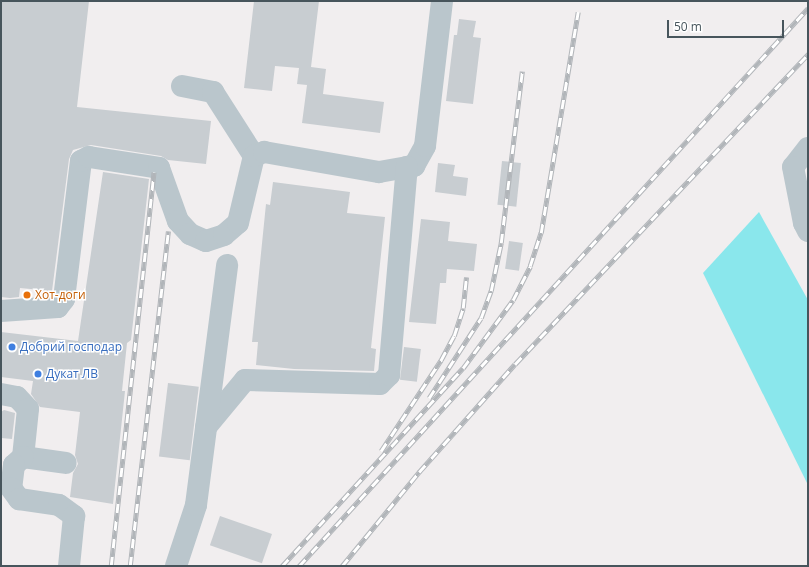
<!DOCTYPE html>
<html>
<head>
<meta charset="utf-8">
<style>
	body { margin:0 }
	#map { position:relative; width:809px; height:567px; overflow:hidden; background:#f1eeef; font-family:"Open Sans",sans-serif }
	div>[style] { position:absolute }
	.water>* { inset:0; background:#8ae7ec }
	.building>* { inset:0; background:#c8cdd1; transform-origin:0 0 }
	.minor>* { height:22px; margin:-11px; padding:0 11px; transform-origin:11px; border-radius:11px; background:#bac6cc }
	.rail>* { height:4.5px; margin-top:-2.25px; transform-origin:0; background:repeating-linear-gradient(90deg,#fff 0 9px,#b1b5b9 0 18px); box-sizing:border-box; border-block:1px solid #b1b5b9 }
	.dots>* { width:11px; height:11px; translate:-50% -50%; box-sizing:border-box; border:2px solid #fff; border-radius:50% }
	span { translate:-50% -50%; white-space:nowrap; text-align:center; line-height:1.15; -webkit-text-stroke:3px #fff; paint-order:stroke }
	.food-label { font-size:12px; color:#c56008 }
	.left { translate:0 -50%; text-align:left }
	.shop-label { font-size:12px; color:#366cbe }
	.frame { position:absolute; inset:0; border:2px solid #47555c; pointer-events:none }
	.scale { position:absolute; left:667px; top:20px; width:117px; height:18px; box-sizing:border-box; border:2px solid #47555c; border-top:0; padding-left:5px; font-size:12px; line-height:14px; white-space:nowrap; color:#47555c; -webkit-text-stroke:3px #fff; paint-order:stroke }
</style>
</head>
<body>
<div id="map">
	<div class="water">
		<i style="clip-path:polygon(759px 212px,808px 300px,808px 485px,703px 273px)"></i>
	</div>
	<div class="building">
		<i style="clip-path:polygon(1px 1px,89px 1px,77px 107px,211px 121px,206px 164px,168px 160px,161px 156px,91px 145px,73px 150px,69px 159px,52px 291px,20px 288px,19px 297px,10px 298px,1px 297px)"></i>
		<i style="clip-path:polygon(254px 1px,319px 1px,311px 67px,326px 69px,323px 94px,384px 102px,380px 133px,302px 123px,307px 85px,297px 84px,299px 68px,275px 66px,272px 91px,244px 88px)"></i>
		<i style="clip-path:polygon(459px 19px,476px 21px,473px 37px,481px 38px,473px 104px,446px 101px,454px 35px,457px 35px)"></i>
		<i style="left:502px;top:161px;width:19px;height:44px;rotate:6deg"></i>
		<i style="clip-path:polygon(438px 163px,455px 165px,453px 176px,468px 178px,466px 196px,435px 192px)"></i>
		<i style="clip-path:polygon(103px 172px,149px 179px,131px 340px,127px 343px,122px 391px,125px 391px,113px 504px,70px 497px,73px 473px,78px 464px,75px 455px,80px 412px,40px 407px,31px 394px,33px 381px,1px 377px,1px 332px,78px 341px)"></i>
		<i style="clip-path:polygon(273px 182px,350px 192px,347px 213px,385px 217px,371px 348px,376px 349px,374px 371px,294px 369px,256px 365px,258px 342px,252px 342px,266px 204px,270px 205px)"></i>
		<i style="clip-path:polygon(421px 219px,450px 222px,448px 241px,477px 244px,474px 271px,447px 269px,446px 283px,440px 283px,436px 324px,409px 322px)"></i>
		<i style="left:509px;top:241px;width:14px;height:28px;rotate:8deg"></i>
		<i style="left:404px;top:347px;width:17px;height:33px;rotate:7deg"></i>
		<i style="left:168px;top:383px;width:31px;height:74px;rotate:7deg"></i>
		<i style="clip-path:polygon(4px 410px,15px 413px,12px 439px,1px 438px,1px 412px)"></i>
		<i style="left:220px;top:516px;width:55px;height:31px;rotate:19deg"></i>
	</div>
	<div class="minor">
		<i style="left:182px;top:86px;width:32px;rotate:11deg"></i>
		<i style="left:213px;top:92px;width:76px;rotate:57.4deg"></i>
		<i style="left:808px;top:148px;width:24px;rotate:128deg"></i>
		<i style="left:793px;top:167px;width:57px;rotate:78.9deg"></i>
		<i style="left:804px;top:223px;width:9px;rotate:63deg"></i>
		<i style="left:1px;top:311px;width:57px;rotate:-4deg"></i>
		<i style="left:58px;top:307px;width:10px;rotate:-53deg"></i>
		<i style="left:64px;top:299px;width:139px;rotate:-83deg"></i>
		<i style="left:81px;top:161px;width:9px;rotate:-27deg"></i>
		<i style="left:89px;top:157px;width:71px;rotate:8.9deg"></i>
		<i style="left:159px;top:168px;width:56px;rotate:70.3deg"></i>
		<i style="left:178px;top:221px;width:18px;rotate:47deg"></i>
		<i style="left:190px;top:234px;width:17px;rotate:24deg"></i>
		<i style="left:206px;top:241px;width:19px;rotate:-18deg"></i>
		<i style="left:224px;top:235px;width:18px;rotate:-41deg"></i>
		<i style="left:238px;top:223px;width:69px;rotate:-76.6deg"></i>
		<i style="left:254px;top:156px;width:11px;rotate:-22deg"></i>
		<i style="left:264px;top:152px;width:117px;rotate:9.9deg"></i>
		<i style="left:379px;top:172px;width:36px;rotate:-10deg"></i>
		<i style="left:414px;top:166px;width:23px;rotate:-61deg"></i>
		<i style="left:425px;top:146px;width:146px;rotate:-83.3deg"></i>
		<i style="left:1px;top:394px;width:16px;rotate:11deg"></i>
		<i style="left:17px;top:397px;width:16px;rotate:47deg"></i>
		<i style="left:28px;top:409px;width:48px;rotate:95.9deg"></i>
		<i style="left:23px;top:457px;width:43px;rotate:7.9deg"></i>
		<i style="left:206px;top:427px;width:61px;rotate:-50.3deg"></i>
		<i style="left:245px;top:380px;width:135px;rotate:1.7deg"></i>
		<i style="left:380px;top:384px;width:13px;rotate:-45deg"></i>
		<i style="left:389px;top:375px;width:209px;rotate:-85.1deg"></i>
		<i style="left:23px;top:457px;width:12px;rotate:138deg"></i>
		<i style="left:14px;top:465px;width:23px;rotate:97deg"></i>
		<i style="left:11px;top:488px;width:14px;rotate:54deg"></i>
		<i style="left:19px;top:499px;width:40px;rotate:8.5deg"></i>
		<i style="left:59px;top:505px;width:19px;rotate:36deg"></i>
		<i style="left:74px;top:516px;width:50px;rotate:95.7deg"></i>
		<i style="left:176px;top:566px;width:64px;rotate:-71.8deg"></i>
		<i style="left:196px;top:505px;width:242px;rotate:-82.6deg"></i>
	</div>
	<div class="rail">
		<i style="left:429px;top:398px;width:95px;rotate:-57deg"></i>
		<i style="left:481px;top:318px;width:29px;rotate:-70deg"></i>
		<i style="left:491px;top:291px;width:49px;rotate:-78.2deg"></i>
		<i style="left:501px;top:243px;width:173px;rotate:-83deg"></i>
		<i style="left:381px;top:451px;width:109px;rotate:-56.6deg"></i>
		<i style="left:441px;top:360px;width:27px;rotate:-62deg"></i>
		<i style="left:454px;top:336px;width:29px;rotate:-72deg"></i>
		<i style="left:463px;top:308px;width:31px;rotate:-84deg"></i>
		<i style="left:111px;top:566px;width:396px;rotate:-83.8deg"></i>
		<i style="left:130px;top:566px;width:337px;rotate:-83.5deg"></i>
		<i style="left:282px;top:566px;width:268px;rotate:-47.6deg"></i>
		<i style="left:463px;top:368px;width:84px;rotate:-53.7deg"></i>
		<i style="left:513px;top:300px;width:38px;rotate:-63deg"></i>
		<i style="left:530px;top:266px;width:35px;rotate:-72deg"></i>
		<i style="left:541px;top:233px;width:224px;rotate:-80.5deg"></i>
		<i style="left:299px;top:566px;width:755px;rotate:-47.63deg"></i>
		<i style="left:342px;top:566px;width:122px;rotate:-50.7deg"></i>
		<i style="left:419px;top:472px;width:144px;rotate:-48.4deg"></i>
		<i style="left:515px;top:364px;width:427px;rotate:-46.6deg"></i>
	</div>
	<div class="dots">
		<i style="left:27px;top:295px;background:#e8710a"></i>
		<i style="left:12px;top:347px;background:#3f7fe0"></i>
		<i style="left:38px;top:374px;background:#3f7fe0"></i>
	</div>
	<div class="food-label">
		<span class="left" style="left:35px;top:295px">Хот-доги</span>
	</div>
	<div class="shop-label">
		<span class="left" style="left:20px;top:347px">Добрий господар</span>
		<span class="left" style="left:46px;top:374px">Дукат ЛВ</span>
	</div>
	<div class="frame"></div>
	<div class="scale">50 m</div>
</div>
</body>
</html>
